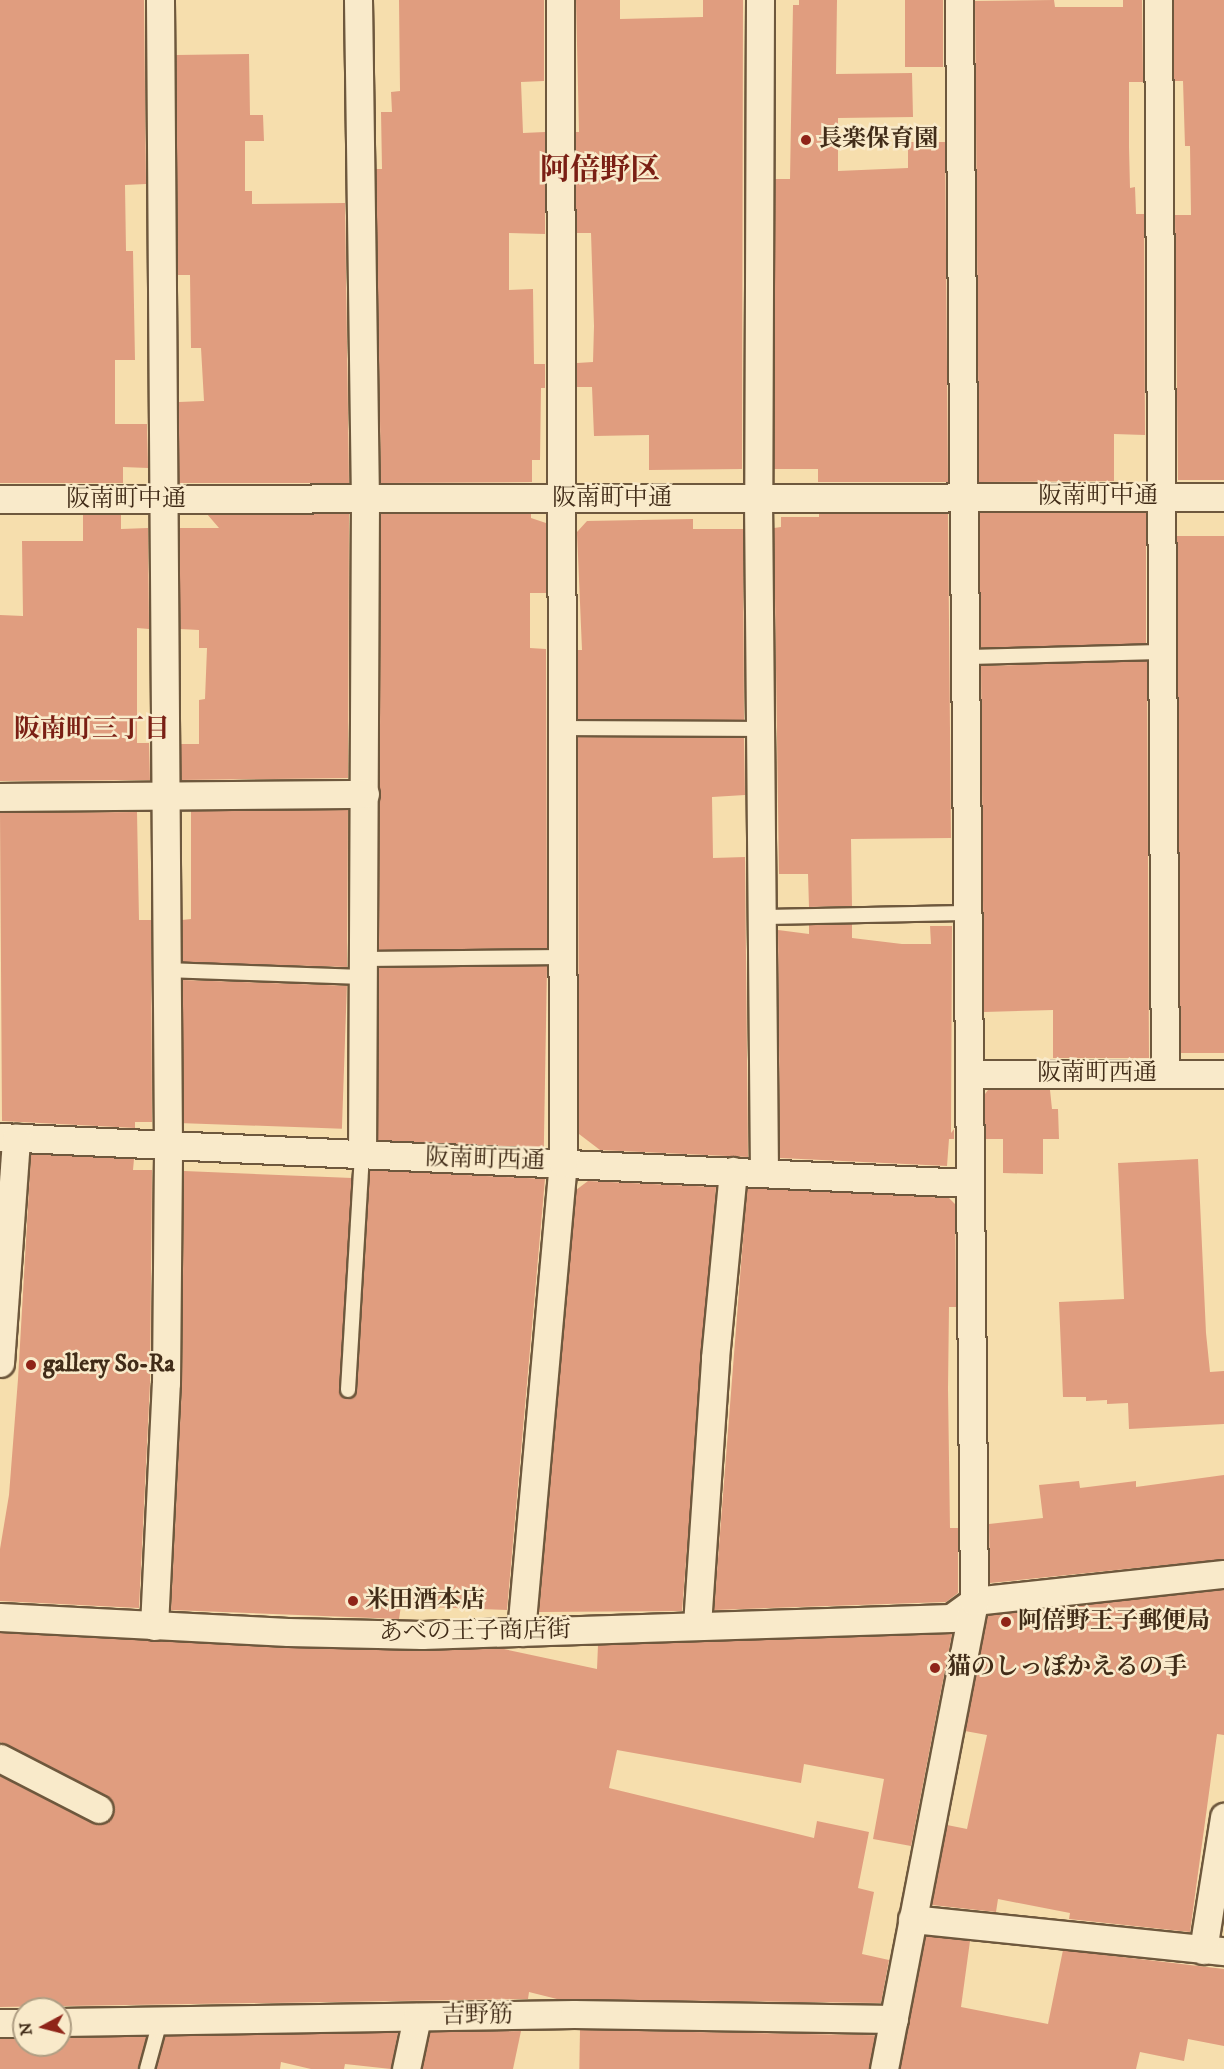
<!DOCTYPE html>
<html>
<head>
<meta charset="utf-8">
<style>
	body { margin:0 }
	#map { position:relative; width:1224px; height:2069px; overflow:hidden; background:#f6dead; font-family:"IM FELL DW Pica","Noto Serif JP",serif }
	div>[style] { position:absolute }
	.building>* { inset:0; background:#e09d7f; transform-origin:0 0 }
	.roads { filter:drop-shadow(2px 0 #6e583d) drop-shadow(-2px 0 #6e583d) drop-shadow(0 2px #6e583d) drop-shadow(0 -2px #6e583d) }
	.lane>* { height:14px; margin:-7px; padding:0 7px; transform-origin:7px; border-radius:7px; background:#f9eaca }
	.street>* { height:27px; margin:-13.5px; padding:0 13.5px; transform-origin:13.5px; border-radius:13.5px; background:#f9eaca }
	.dots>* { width:16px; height:16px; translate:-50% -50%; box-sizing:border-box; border:3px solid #f9eaca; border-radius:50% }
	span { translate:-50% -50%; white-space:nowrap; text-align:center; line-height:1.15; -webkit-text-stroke:5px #f9eaca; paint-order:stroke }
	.poi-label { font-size:24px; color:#412c18; font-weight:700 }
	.left { translate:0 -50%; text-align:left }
	.street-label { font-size:24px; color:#412c18 }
	.neighbourhood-label { font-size:26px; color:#7a1f14; font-weight:700 }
	.district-label { font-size:30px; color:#7a1f14; font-weight:700 }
	.north { position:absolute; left:12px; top:1997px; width:60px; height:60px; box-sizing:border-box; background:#f9eaca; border:2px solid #af9e83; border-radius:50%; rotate:263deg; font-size:16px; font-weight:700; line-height:24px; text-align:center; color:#412c18 }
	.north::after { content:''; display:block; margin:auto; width:21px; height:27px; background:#8f2418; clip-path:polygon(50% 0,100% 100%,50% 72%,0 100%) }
</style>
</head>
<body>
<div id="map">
	<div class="building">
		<i style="clip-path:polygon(0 0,144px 0,146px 184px,125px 185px,126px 251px,133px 251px,135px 360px,115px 360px,115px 424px,147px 424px,148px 468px,123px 467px,123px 483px,0 483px)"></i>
		<i style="clip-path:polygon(399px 0,544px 0,544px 81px,521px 82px,523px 133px,545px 132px,545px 234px,509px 233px,509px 290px,533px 289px,534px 364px,545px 364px,545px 388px,541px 388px,540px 460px,532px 460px,532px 482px,381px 483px,376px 169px,382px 169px,381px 112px,392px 112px,391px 92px,400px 91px)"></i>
		<i style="clip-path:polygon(576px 0,620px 0,620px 19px,703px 17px,703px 0,743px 0,742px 469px,649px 470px,649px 435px,594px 436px,592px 387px,577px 387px,577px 363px,593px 362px,594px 326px,591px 233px,576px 233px,576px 132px,579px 132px)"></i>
		<i style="clip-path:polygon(799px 0,837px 0,836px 74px,912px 73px,913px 117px,838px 118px,838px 171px,908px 168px,908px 142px,945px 142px,948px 482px,818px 482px,818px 469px,774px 469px,775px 179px,790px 179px,793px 5px,799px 5px)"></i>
		<i style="left:905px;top:0;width:38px;height:67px"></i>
		<i style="clip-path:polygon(1054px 0,1055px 7px,1123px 7px,1123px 0,1142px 0,1143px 82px,1129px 82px,1129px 147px,1130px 188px,1135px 187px,1136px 214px,1144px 214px,1145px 435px,1114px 434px,1114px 481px,979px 482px,975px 1px)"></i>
		<i style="clip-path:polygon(1174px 0,1224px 0,1224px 480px,1178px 480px,1175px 215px,1191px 215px,1190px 146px,1185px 146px,1183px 81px,1174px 81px)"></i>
		<i style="clip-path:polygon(249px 54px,250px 115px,263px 115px,264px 141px,245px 141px,245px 191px,252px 191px,252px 204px,345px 203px,349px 483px,179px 483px,179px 402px,204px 401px,201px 348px,191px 348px,190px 275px,178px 275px,176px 55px)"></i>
		<i style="clip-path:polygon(819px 513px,948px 513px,951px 838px,851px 839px,852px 906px,809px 907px,808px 874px,779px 874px,774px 528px,781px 527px,781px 517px,819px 517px)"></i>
		<i style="left:980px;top:513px;width:166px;height:135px"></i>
		<i style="clip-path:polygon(207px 514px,349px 514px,348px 778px,181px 780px,181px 744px,199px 744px,199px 700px,205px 699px,207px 648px,199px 648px,199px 630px,180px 629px,179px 528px,219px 528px)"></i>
		<i style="clip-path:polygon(381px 514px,531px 514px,531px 518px,546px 523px,546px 593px,530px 593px,530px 648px,546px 649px,547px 948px,379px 950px)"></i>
		<i style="clip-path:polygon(83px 515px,121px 515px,121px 529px,148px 528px,149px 629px,137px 628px,137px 743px,149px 743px,150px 780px,0 781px,0 615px,23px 616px,22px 541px,83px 541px)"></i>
		<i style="clip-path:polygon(693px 519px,693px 529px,743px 529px,744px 720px,578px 719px,577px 650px,582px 650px,577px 532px,587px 521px)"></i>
		<i style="left:1177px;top:536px;width:47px;height:517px"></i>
		<i style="clip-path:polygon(1147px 661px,1149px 1058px,1053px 1058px,1053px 1010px,984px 1012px,981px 666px)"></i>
		<i style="clip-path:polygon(578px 737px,744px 738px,745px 795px,712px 797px,713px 858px,745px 857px,748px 1157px,600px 1150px,579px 1134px)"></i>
		<i style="clip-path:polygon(348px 810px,347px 967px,182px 962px,182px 920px,191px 919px,191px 811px)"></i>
		<i style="clip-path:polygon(137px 812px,139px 920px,151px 920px,152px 1122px,135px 1122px,135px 1128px,2px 1121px,0 813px)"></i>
		<i style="clip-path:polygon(852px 924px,852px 938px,902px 944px,931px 944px,930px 926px,952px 926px,951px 1133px,954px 1129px,954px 1139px,949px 1139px,947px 1166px,780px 1158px,778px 930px,809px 934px,809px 925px)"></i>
		<i style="left:547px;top:966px;width:181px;height:168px;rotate:91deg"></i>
		<i style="left:183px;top:980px;width:164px;height:143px;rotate:2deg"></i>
		<i style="clip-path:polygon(988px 1090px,1050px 1090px,1052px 1109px,1058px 1109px,1059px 1139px,1043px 1139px,1043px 1174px,1003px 1173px,1003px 1139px,985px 1139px,985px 1094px)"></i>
		<i style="clip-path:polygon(31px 1154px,134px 1159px,133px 1170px,152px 1170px,150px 1383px,139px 1608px,0 1601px,0 1549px,9px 1495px,18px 1379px)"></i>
		<i style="clip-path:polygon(1198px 1159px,1206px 1333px,1210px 1372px,1224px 1371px,1224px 1424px,1129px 1429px,1128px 1403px,1107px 1404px,1107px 1400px,1086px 1401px,1086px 1397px,1063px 1397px,1059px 1302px,1124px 1299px,1118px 1163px)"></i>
		<i style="clip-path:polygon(370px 1170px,545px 1179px,507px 1610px,401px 1606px,399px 1619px,171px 1610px,182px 1384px,184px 1171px,352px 1178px,339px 1389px,348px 1399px,357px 1391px)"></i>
		<i style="clip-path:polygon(588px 1181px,716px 1187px,682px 1611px,539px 1612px,576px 1190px)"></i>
		<i style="clip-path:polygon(747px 1188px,949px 1198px,955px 1204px,956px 1307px,949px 1307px,948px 1389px,950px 1528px,958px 1528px,958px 1593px,946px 1602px,714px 1610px)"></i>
		<i style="clip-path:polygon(1224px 1475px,1224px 1559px,990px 1583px,989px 1524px,1043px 1518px,1039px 1485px,1079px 1481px,1080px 1488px,1136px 1481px,1136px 1487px)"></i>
		<i style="clip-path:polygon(1224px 1590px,1224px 1735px,1217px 1734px,1190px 1932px,1069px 1919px,1070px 1913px,998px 1899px,996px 1912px,932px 1905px,947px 1825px,967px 1829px,987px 1735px,965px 1731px,987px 1615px)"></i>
		<i style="clip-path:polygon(0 1633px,288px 1648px,499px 1648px,597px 1669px,598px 1645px,952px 1634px,911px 1846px,873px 1839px,884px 1779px,804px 1764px,801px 1783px,617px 1750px,609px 1788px,814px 1838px,817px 1821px,869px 1832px,858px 1888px,874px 1892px,862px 1954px,889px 1960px,881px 2003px,557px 1999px,529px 1992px,528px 1999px,0 2007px,0 1776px,92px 1823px,107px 1822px,115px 1809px,106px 1795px,0 1742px)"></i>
		<i style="clip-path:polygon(926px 1936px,970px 1941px,961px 2007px,1048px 2024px,1063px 1950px,1224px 1969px,1224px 2046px,1188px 2039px,1184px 2061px,1140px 2052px,1136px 2069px,900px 2069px)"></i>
		<i style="left:580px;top:2030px;width:295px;height:39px;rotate:1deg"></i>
		<i style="clip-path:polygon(521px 2031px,513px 2069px,422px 2069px,430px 2032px)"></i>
		<i style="clip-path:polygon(398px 2032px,391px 2069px,345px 2064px,344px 2069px,311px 2069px,281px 2062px,280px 2069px,156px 2069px,165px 2036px)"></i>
		<i style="clip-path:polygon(147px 2036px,138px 2069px,0 2069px,0 2039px,24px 2039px,24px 2045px,60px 2045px,60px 2038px)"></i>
	</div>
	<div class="roads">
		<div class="lane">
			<i style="left:967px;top:657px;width:195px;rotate:-1.5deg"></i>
			<i style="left:563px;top:728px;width:197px;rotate:0.3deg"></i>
			<i style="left:761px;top:917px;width:208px;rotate:-1.1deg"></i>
			<i style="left:363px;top:959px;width:199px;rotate:-0.6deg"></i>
			<i style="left:165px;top:970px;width:198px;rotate:2deg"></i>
			<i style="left:348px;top:1390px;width:235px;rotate:-86.6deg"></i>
			<i style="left:147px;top:2069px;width:50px;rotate:-74.8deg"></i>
		</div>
		<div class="street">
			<i style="left:358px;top:0;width:500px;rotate:89.2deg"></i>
			<i style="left:365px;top:500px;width:655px;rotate:90.26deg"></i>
			<i style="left:760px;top:0;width:499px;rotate:90.2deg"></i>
			<i style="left:758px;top:499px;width:673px;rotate:89.49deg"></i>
			<i style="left:1158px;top:0;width:1074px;rotate:89.63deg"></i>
			<i style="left:0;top:499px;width:1224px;rotate:-0.09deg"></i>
			<i style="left:0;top:797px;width:365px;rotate:-0.5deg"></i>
			<i style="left:971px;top:1074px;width:253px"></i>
			<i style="left:0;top:1137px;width:971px;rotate:2.72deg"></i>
			<i style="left:0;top:1363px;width:226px;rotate:-85.9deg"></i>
			<i style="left:0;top:1617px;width:288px;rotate:3deg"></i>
			<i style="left:288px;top:1632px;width:134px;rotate:1.3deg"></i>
			<i style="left:422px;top:1635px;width:529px;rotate:-1.84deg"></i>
			<i style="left:951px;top:1618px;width:29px;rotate:-36deg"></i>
			<i style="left:974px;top:1601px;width:251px;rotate:-6.2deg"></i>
			<i style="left:697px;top:1625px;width:268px;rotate:-86.1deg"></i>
			<i style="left:715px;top:1358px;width:188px;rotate:-84.5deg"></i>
			<i style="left:154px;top:1626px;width:243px;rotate:-87.2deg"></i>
			<i style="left:166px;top:1383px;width:236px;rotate:-89.5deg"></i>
			<i style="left:168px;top:1147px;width:1147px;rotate:-90.4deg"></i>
			<i style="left:521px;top:1632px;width:471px;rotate:-84.9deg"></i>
			<i style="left:563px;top:1163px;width:1163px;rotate:-90.15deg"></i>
			<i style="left:0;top:1758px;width:111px;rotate:27.3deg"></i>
			<i style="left:912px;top:1919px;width:314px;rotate:5.9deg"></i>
			<i style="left:1203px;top:1950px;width:135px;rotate:-81deg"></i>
			<i style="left:60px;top:2022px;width:514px;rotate:-0.89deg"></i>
			<i style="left:574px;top:2014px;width:320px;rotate:0.9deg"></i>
			<i style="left:0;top:2023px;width:24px"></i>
			<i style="left:406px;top:2069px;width:53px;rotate:-78.1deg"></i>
			<i style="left:884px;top:2069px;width:477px;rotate:-79.1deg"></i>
			<i style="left:974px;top:1601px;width:1601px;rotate:-90.54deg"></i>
		</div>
	</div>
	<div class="dots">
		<i style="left:806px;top:140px;background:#8f2418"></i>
		<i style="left:31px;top:1365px;background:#8f2418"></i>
		<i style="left:353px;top:1601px;background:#8f2418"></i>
		<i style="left:1006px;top:1622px;background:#8f2418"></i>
		<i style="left:935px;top:1668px;background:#8f2418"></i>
	</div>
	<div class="poi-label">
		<span class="left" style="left:818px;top:140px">長楽保育園</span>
		<span class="left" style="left:43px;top:1365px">gallery So-Ra</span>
		<span class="left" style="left:365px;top:1601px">米田酒本店</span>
		<span class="left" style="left:1018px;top:1622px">阿倍野王子郵便局</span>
		<span class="left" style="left:947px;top:1668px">猫のしっぽかえるの手</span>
	</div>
	<div class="street-label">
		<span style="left:1098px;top:497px">阪南町中通</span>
		<span style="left:612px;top:499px">阪南町中通</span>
		<span style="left:126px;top:500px">阪南町中通</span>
		<span style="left:1097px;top:1074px">阪南町西通</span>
		<span style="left:485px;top:1160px;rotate:2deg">阪南町西通</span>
		<span style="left:475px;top:1632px;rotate:-1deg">あべの王子商店街</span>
		<span style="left:477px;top:2016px;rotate:-1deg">吉野筋</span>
	</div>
	<div class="neighbourhood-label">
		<span style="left:92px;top:730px">阪南町三丁目</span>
	</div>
	<div class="district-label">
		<span style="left:600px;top:171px">阿倍野区</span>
	</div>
	<div class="north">N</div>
</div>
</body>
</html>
